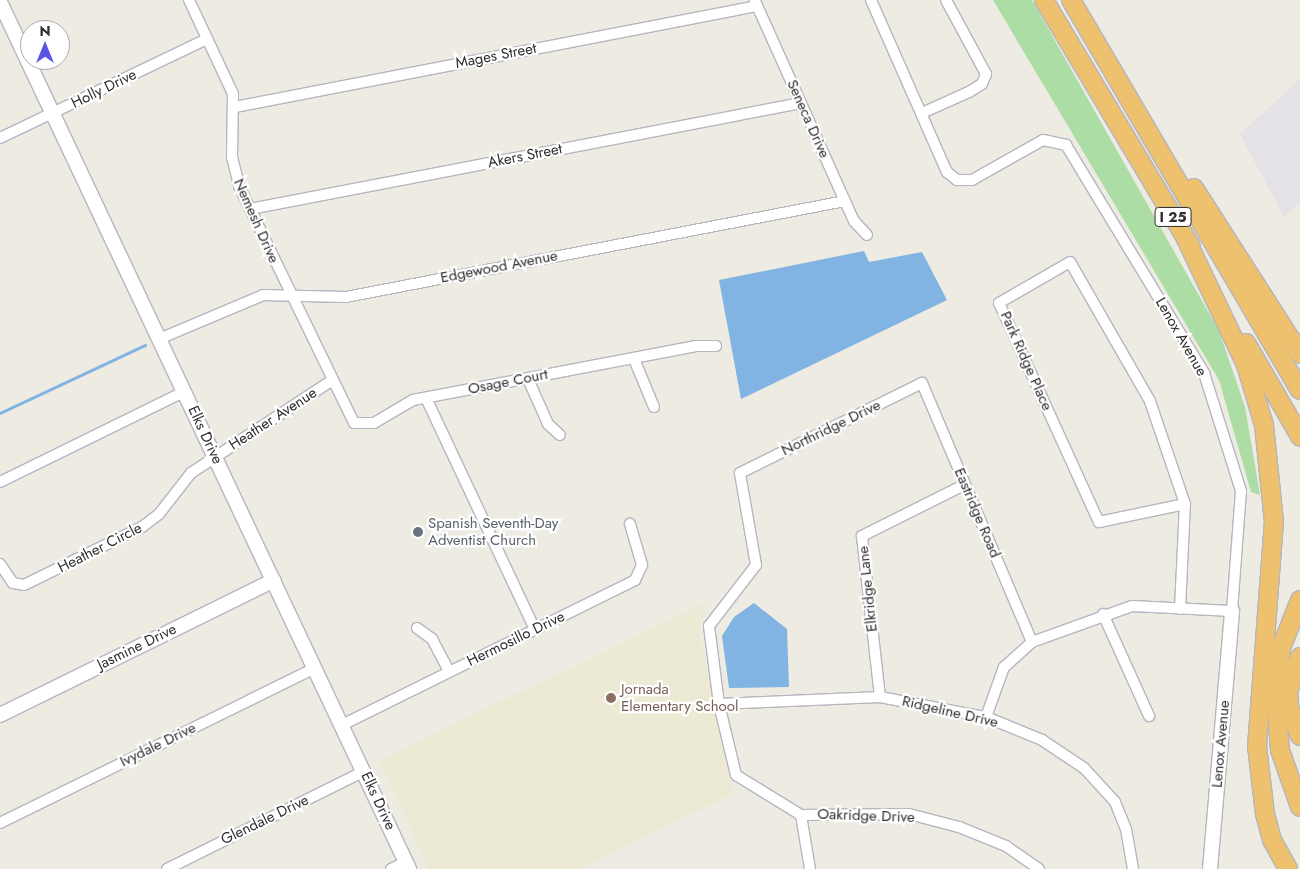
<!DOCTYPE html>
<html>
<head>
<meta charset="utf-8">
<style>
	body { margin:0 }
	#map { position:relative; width:1300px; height:869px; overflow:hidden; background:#edebe2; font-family:Jost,sans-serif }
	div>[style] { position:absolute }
	.industrial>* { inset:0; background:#e4e1e7 }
	.education>* { inset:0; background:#ecead4 }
	.green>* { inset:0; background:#abdda5 }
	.water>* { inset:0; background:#81b3e3 }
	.stream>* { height:2.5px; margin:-1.25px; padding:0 1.25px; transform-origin:1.25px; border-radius:1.25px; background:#81b3e3 }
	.roads { filter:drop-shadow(1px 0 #b6b5c0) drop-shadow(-1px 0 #b6b5c0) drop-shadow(0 1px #b6b5c0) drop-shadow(0 -1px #b6b5c0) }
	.street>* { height:10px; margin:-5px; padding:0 5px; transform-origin:5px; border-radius:5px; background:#fff }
	.secondary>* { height:14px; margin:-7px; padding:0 7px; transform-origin:7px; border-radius:7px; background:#fff }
	.highway>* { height:18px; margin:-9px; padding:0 9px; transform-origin:9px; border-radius:9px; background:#edc16d }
	.dots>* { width:14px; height:14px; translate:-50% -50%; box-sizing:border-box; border:2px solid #fff; border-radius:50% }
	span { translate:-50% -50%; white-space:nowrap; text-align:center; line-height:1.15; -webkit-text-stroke:4.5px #fff; paint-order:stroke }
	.shield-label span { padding:1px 4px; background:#fff; border:1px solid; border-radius:4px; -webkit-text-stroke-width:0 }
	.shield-label { font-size:14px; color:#2e2e2e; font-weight:700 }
	.street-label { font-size:15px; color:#2e2e2e }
	.worship-label { font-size:15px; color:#5b616d }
	.left { translate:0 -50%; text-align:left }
	.education-label { font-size:15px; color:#785e54 }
	.north { position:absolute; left:20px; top:20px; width:50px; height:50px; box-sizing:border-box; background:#fff; border:1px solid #ababab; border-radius:50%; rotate:0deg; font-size:14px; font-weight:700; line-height:20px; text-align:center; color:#2e2e2e }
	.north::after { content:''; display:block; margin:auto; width:18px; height:22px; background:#5a55e7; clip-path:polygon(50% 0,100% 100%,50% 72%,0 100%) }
</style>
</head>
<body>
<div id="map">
	<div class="industrial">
		<i style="clip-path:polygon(1300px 79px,1300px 202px,1284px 217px,1240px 134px)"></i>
	</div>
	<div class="education">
		<i style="clip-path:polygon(704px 604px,700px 636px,734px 793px,580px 869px,429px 869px,379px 760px)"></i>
	</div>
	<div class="green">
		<i style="clip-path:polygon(993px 0,1032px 0,1219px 331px,1245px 407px,1260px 495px,1251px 492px,1219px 380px)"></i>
	</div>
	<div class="water">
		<i style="clip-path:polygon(864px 251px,869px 262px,922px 252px,947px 300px,741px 399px,719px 280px)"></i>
		<i style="clip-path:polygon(754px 603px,787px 629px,789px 687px,729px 688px,722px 636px,734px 617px)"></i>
	</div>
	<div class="stream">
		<i style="left:0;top:413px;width:160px;rotate:-25.1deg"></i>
	</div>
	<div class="roads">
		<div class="street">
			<i style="left:189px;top:0;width:104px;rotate:64.9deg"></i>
			<i style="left:233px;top:94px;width:63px;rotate:90.9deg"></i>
			<i style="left:232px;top:157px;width:30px;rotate:76deg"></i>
			<i style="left:239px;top:186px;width:263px;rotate:64.1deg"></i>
			<i style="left:354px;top:423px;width:20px"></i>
			<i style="left:374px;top:423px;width:45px;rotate:-30.5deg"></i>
			<i style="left:413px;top:400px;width:287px;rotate:-10.8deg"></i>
			<i style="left:695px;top:346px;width:21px"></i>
			<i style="left:871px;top:0;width:188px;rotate:66.2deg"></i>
			<i style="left:947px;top:172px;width:13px;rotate:39deg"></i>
			<i style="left:957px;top:180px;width:15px"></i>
			<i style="left:972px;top:180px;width:81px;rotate:-29.4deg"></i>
			<i style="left:1043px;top:140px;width:24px;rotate:12deg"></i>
			<i style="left:1066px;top:145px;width:267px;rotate:58.8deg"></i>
			<i style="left:1204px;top:373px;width:124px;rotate:72.6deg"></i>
			<i style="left:1241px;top:491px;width:120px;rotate:94.3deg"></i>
			<i style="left:1232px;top:611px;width:100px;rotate:-177.1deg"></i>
			<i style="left:1132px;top:606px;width:106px;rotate:160.2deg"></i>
			<i style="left:1032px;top:642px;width:38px;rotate:138deg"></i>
			<i style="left:1004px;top:667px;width:53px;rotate:109.8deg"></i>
			<i style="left:755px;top:1px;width:241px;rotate:65.8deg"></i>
			<i style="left:854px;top:221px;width:19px;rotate:47deg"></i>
			<i style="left:235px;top:107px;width:532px;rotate:-10.95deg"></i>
			<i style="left:922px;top:113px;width:51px;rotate:-24.1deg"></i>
			<i style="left:969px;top:92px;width:15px;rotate:-32deg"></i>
			<i style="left:982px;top:84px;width:11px;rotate:-68deg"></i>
			<i style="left:986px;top:74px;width:84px;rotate:-118.4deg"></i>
			<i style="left:0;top:138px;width:229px;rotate:-25.6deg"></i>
			<i style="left:250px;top:209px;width:561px;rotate:-10.89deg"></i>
			<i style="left:159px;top:339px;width:113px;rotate:-22.9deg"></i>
			<i style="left:263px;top:295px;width:83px;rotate:1.4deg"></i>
			<i style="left:346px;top:297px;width:508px;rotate:-10.89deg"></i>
			<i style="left:634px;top:359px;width:52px;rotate:67.4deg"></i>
			<i style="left:528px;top:379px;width:49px;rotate:66deg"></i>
			<i style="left:548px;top:424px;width:16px;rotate:43deg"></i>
			<i style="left:426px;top:398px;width:256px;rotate:64.8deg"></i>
			<i style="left:0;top:482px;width:205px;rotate:-26.1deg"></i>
			<i style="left:0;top:564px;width:23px;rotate:56deg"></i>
			<i style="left:13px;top:583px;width:11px;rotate:10deg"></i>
			<i style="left:24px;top:585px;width:131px;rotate:-26.2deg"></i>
			<i style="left:142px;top:527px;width:21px;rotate:-37deg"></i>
			<i style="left:159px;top:514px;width:52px;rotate:-52deg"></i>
			<i style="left:191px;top:473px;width:168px;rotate:-33.3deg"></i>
			<i style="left:1180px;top:609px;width:105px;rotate:-87.3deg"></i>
			<i style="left:1185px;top:504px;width:109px;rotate:-108.8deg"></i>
			<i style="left:1150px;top:401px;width:160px;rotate:-119.9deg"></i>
			<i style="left:1070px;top:262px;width:82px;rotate:150deg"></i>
			<i style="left:999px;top:303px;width:241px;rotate:65.5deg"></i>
			<i style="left:1099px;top:522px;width:88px;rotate:-11.8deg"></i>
			<i style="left:1103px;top:614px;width:112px;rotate:65.7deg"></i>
			<i style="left:417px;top:628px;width:19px;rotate:36deg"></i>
			<i style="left:432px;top:639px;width:36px;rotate:62deg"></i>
			<i style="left:880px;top:697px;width:162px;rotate:-96.4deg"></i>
			<i style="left:862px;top:536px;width:114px;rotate:-26.6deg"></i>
			<i style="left:719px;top:704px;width:161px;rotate:-2.5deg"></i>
			<i style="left:880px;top:697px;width:108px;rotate:10.7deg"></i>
			<i style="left:986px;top:717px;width:61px;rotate:22.3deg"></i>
			<i style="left:1042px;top:740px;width:50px;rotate:33.7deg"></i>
			<i style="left:1084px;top:768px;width:46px;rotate:47.6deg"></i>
			<i style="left:1115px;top:802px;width:29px;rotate:68deg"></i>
			<i style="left:1126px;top:829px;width:41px;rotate:80.1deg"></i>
			<i style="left:342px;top:725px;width:327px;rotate:-26.3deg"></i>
			<i style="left:635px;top:580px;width:17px;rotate:-65deg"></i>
			<i style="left:642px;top:565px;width:43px;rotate:-106.3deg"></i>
			<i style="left:801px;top:815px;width:108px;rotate:-0.5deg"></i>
			<i style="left:909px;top:814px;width:52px;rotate:14.6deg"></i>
			<i style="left:959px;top:827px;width:51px;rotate:22deg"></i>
			<i style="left:1006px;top:846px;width:40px;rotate:34.9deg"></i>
			<i style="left:0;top:823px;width:351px;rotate:-26.2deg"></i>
			<i style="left:167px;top:869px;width:220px;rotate:-26.4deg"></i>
			<i style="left:391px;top:869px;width:17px;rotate:-25deg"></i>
			<i style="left:810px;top:869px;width:55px;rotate:-99.5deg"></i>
			<i style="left:801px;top:815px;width:76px;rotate:-148.4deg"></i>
			<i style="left:736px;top:775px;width:73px;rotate:-103.5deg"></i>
			<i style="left:719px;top:704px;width:79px;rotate:-97.3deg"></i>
			<i style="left:709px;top:626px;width:77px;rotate:-52.4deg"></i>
			<i style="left:756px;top:565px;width:93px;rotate:-99.9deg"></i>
			<i style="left:740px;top:473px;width:203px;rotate:-26.3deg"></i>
			<i style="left:922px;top:383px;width:281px;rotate:67deg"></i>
		</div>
		<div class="secondary">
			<i style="left:0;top:2px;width:959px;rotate:64.74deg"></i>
			<i style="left:0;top:715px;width:305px;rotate:-26.2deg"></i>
			<i style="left:1210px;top:869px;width:259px;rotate:-85.1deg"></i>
		</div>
		<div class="highway">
			<i style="left:1044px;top:0;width:287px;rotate:59.2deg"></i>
			<i style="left:1071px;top:0;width:452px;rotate:59.6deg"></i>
			<i style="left:1194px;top:188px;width:197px;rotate:57.4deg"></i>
			<i style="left:1185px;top:237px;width:142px;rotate:64.5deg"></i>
			<i style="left:1246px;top:365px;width:63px;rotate:73.3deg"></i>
			<i style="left:1264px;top:425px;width:97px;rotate:84.1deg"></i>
			<i style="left:1274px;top:521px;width:226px;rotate:94.3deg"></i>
			<i style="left:1257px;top:746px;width:68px;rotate:83.3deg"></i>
			<i style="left:1265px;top:814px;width:27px;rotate:75deg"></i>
			<i style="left:1272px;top:840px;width:33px;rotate:61deg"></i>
			<i style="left:1246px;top:343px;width:108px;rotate:59.9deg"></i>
			<i style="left:1300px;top:600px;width:52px;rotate:111.6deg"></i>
			<i style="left:1281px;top:648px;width:50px;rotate:95.7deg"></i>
			<i style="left:1276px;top:698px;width:52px;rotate:85.6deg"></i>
			<i style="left:1280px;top:750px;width:60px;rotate:70.7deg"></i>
			<i style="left:1300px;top:657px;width:36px;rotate:109deg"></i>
			<i style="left:1288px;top:691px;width:16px;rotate:86deg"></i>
			<i style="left:1289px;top:707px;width:31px;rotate:69deg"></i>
		</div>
	</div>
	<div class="dots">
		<i style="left:418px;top:532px;background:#6b7280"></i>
		<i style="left:611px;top:698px;background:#8d6e63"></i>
	</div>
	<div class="shield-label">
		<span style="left:1173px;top:217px">I 25</span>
	</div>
	<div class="street-label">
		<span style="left:496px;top:56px;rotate:-11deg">Mages Street</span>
		<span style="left:104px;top:89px;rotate:-26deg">Holly Drive</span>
		<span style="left:808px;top:119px;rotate:66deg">Seneca Drive</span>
		<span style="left:525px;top:156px;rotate:-11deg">Akers Street</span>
		<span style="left:256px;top:221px;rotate:66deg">Nemesh Drive</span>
		<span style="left:499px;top:267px;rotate:-11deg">Edgewood Avenue</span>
		<span style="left:1181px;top:337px;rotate:60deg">Lenox Avenue</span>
		<span style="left:1026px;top:361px;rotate:66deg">Park Ridge Place</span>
		<span style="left:508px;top:382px;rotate:-11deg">Osage Court</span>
		<span style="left:273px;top:419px;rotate:-33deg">Heather Avenue</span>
		<span style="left:831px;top:428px;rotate:-26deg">Northridge Drive</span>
		<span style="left:205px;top:435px;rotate:65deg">Elks Drive</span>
		<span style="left:977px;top:513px;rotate:67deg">Eastridge Road</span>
		<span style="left:100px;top:548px;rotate:-27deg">Heather Circle</span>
		<span style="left:868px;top:589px;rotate:-96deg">Elkridge Lane</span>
		<span style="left:516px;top:639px;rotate:-26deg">Hermosillo Drive</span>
		<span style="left:137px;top:647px;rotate:-26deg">Jasmine Drive</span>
		<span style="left:950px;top:712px;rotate:13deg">Ridgeline Drive</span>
		<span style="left:1221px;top:744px;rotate:-85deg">Lenox Avenue</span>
		<span style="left:158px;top:745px;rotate:-26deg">Ivydale Drive</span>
		<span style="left:378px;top:801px;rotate:65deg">Elks Drive</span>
		<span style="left:866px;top:816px;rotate:2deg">Oakridge Drive</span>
		<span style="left:265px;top:820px;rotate:-26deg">Glendale Drive</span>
	</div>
	<div class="worship-label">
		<span class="left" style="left:428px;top:532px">Spanish Seventh-Day<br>Adventist Church</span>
	</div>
	<div class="education-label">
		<span class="left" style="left:621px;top:698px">Jornada<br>Elementary School</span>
	</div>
	<div class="north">N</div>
</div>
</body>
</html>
